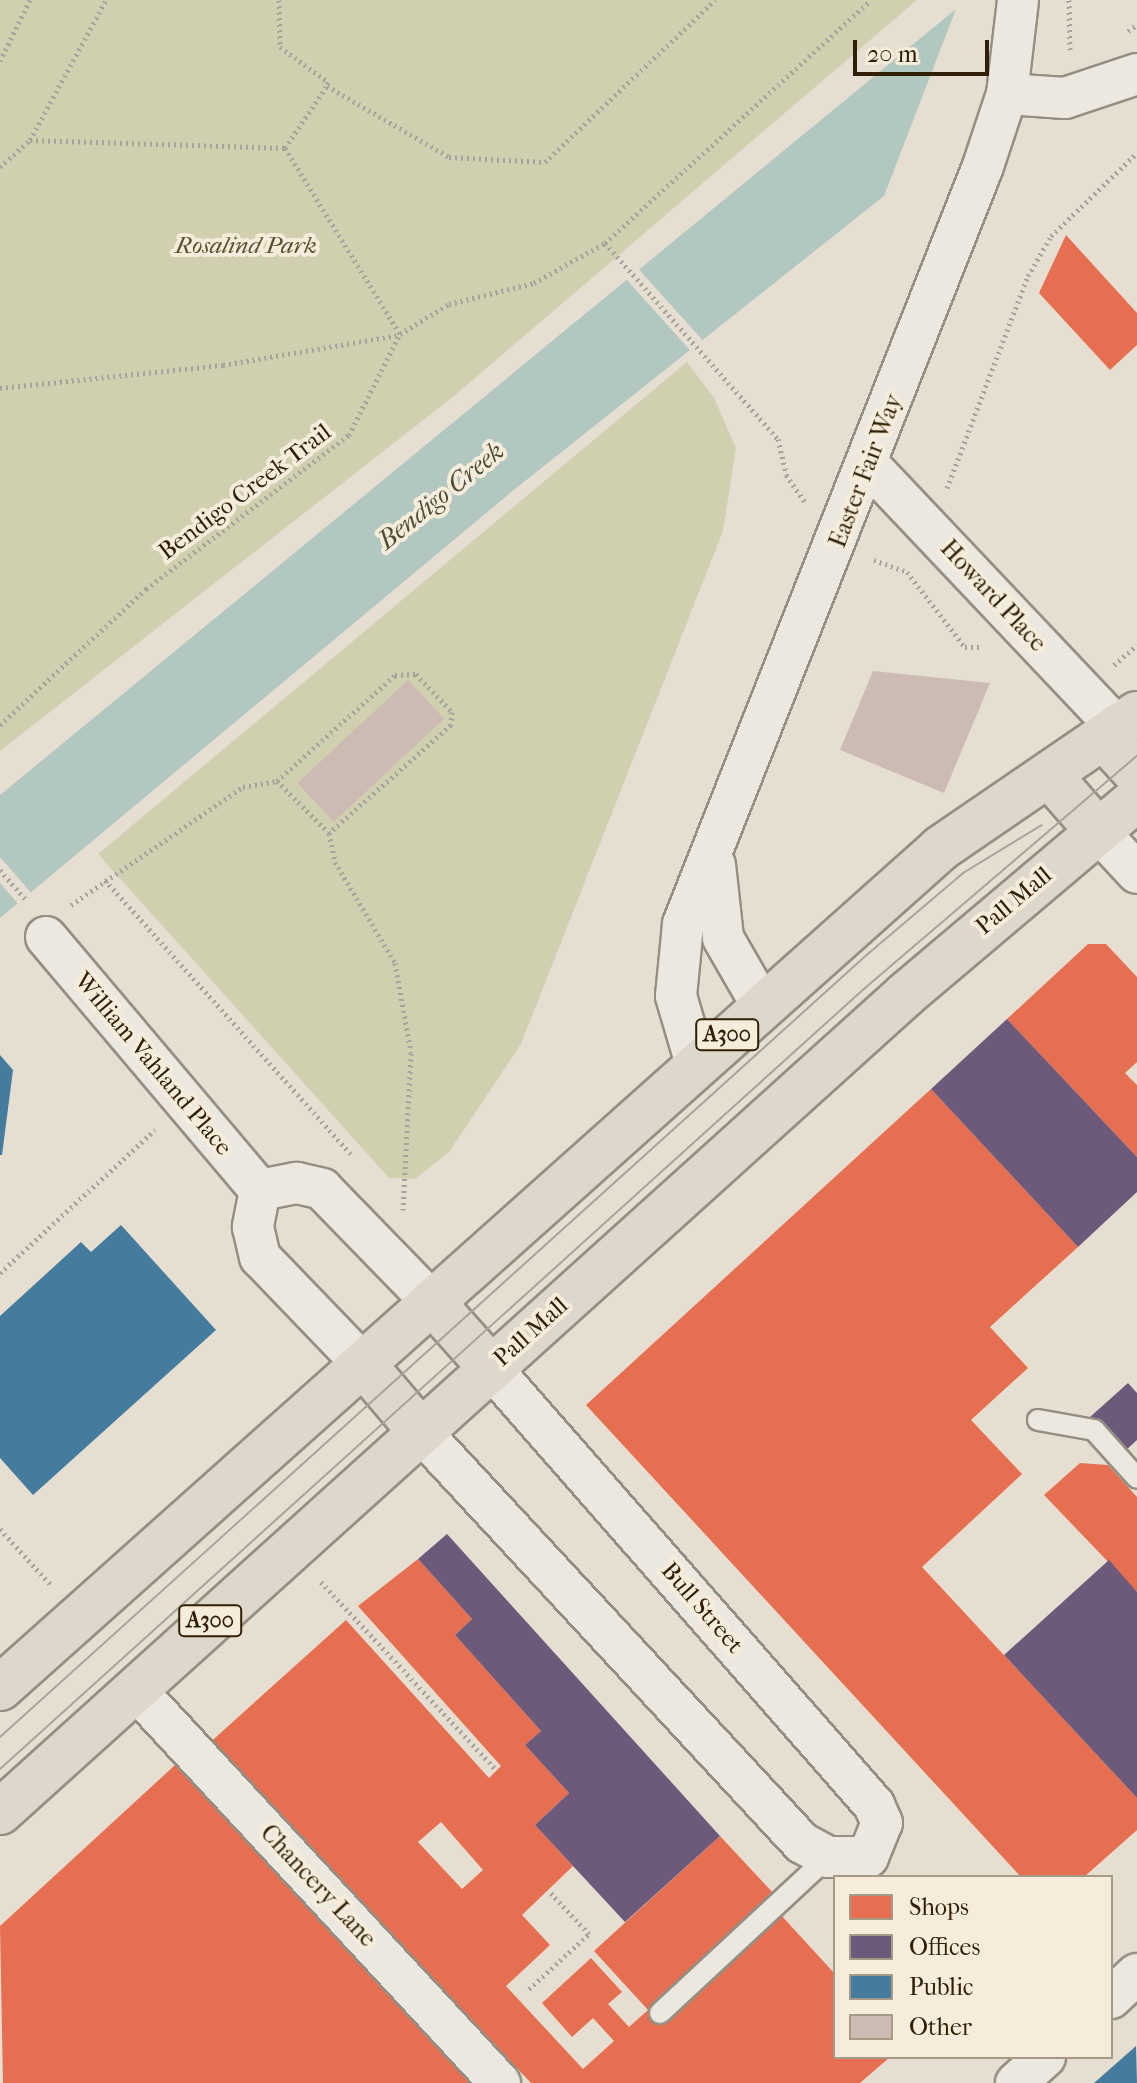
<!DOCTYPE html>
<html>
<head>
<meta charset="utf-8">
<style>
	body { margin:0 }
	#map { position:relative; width:1137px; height:2083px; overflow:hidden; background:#e6dfd1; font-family:"IM FELL French Canon",serif }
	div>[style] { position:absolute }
	.green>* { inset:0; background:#d0cfaf }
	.water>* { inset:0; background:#b1c7bf }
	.pier>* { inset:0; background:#e6dfd1; transform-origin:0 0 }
	.shops>* { inset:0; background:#e76f51 }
	.offices>* { inset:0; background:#6d597a }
	.public>* { inset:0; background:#457b9d }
	.building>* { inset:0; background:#ccbbb2; transform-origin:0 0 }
	.path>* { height:5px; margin-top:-2.5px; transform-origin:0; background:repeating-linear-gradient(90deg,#a7a29a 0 2px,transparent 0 6px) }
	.roads { filter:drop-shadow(2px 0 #958f83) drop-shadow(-2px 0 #958f83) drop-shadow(0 2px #958f83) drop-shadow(0 -2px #958f83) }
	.lane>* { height:20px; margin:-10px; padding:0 10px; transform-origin:10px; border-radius:10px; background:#ece8e0 }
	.street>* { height:40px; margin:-20px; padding:0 20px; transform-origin:20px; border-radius:20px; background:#ece8e0 }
	.highway>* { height:44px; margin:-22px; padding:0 22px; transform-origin:22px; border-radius:22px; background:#dfd7cb }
	.tram>* { height:2px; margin:-1px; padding:0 1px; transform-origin:1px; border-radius:1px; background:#a7a29a }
	span { translate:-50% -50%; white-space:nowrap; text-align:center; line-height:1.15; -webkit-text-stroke:8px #f5ecdb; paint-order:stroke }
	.shield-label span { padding:2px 6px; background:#f5ecdb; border:2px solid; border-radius:6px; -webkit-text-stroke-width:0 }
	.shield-label { font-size:22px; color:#301f06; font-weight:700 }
	.park-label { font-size:24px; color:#5b5030; font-style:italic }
	.street-label { font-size:24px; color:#301f06 }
	.water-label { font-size:26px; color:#504e3b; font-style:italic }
	.legend { position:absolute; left:833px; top:1875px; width:280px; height:184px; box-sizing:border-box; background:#f5ecdb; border:2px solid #a69a86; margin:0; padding:10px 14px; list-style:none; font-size:24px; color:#301f06 }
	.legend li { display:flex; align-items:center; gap:16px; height:40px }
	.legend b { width:40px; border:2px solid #a69a86 }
	.scale { position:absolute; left:853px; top:40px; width:136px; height:36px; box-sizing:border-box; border:4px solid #301f06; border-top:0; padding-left:10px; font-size:24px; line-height:28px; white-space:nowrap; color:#301f06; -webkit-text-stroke:6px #f5ecdb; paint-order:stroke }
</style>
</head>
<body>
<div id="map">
	<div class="green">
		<i style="clip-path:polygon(0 0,917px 0,454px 396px,0 751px)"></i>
		<i style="clip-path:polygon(687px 362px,714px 398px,736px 448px,723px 531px,521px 1044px,449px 1152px,415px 1179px,389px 1178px,98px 854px)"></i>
	</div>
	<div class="water">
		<i style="clip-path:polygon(956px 9px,884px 196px,515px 489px,0 918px,0 795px)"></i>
	</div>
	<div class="pier">
		<i style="left:634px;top:264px;width:106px;height:16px;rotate:48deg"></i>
		<i style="clip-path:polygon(0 857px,33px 895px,20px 906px,0 883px)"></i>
	</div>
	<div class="shops">
		<i style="clip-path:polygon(1066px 235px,1137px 313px,1137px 345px,1110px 370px,1039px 293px)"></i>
		<i style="clip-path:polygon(1088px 944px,1106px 944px,1137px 977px,1137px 1062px,1125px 1073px,1137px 1085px,1137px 1157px,1007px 1019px)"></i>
		<i style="clip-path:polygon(931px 1089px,1078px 1247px,990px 1327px,1028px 1368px,971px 1420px,1022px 1474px,922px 1567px,1137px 1798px,1137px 1830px,1084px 1877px,1021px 1877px,586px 1405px)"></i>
		<i style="clip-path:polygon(1080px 1463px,1108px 1465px,1137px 1497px,1137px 1592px,1044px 1495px)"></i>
		<i style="clip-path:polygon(evenodd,418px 1559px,472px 1619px,455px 1635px,541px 1731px,525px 1745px,569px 1793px,535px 1825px,573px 1866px,522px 1915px,550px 1945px,506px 1986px,583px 2069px,614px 2041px,593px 2018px,572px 2037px,542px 2003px,591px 1958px,622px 1992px,608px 2004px,629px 2027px,648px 2010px,594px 1951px,720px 1836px,774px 1894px,648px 2010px,660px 2022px,780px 1914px,835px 1974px,835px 2057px,890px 2057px,860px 2083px,531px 2083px,443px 1989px,434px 1996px,205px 1747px,346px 1620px,489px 1778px,501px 1766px,358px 1606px,418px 1559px,441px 1822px,483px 1870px,462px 1889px,418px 1842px,441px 1822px)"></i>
		<i style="clip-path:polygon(187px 1754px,491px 2083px,3px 2083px,0 1926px)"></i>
	</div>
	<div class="offices">
		<i style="clip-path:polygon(1007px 1019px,1137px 1157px,1137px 1192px,1078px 1247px,931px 1089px)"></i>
		<i style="clip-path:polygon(1128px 1383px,1137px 1393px,1137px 1440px,1123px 1453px,1090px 1417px)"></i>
		<i style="clip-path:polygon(447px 1534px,720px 1836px,625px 1922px,535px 1825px,569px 1793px,525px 1745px,541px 1731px,455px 1635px,472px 1619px,418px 1559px)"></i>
		<i style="clip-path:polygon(1109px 1560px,1137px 1592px,1137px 1798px,1004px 1655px)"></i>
	</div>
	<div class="public">
		<i style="clip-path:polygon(0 1055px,13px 1070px,2px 1155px,0 1155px)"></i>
		<i style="clip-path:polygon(121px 1225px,216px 1330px,33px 1495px,0 1458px,0 1316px,81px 1242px,91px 1252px)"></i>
		<i style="clip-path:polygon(1136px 2046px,1137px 2083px,1094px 2083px)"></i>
	</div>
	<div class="building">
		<i style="clip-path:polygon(873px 671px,990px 683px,944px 793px,840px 750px)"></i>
		<i style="left:408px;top:680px;width:53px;height:151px;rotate:47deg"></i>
	</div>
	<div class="path">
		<i style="left:279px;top:0;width:47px;rotate:88.8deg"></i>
		<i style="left:280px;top:47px;width:59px;rotate:36.1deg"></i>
		<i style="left:328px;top:82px;width:6px;rotate:121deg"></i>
		<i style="left:1069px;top:0;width:50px;rotate:88.9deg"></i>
		<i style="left:1128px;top:31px;width:11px;rotate:-34deg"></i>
		<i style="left:0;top:61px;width:68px;rotate:-63.8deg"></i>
		<i style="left:30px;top:140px;width:159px;rotate:-61.5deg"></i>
		<i style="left:285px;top:148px;width:75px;rotate:-55.9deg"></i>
		<i style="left:327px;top:86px;width:141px;rotate:30.2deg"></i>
		<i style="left:449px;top:157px;width:96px;rotate:3deg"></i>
		<i style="left:545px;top:162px;width:235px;rotate:-43.6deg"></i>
		<i style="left:285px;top:148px;width:219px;rotate:58.3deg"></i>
		<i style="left:0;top:167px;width:40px;rotate:-42deg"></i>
		<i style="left:30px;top:140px;width:255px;rotate:1.8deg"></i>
		<i style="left:605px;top:243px;width:261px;rotate:48.6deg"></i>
		<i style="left:778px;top:439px;width:37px;rotate:77deg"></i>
		<i style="left:786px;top:475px;width:33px;rotate:55deg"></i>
		<i style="left:0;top:388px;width:224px;rotate:-5.9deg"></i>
		<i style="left:223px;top:365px;width:179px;rotate:-9.7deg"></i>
		<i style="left:947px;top:488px;width:227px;rotate:-69.1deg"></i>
		<i style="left:1028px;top:276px;width:46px;rotate:-60.1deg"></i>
		<i style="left:1051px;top:236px;width:120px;rotate:-44deg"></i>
		<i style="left:874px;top:560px;width:35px;rotate:20deg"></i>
		<i style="left:907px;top:572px;width:95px;rotate:52.3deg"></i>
		<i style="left:965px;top:647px;width:15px"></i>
		<i style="left:1114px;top:665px;width:30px;rotate:-41deg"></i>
		<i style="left:0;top:725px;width:200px;rotate:-43deg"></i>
		<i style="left:146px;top:589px;width:255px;rotate:-37.2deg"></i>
		<i style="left:349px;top:435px;width:113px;rotate:-63.2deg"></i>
		<i style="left:400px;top:334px;width:57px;rotate:-31.5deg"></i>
		<i style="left:449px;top:304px;width:88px;rotate:-13.9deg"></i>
		<i style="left:534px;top:283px;width:81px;rotate:-29.4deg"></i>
		<i style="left:605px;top:243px;width:360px;rotate:-42.4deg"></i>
		<i style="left:277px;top:781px;width:159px;rotate:-41.9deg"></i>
		<i style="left:395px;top:675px;width:21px;rotate:-3deg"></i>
		<i style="left:416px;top:674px;width:52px;rotate:46.5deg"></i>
		<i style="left:452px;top:712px;width:13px;rotate:94deg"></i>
		<i style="left:451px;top:725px;width:163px;rotate:138.5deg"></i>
		<i style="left:0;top:870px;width:38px;rotate:49deg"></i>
		<i style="left:105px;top:880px;width:368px;rotate:48.1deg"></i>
		<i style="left:71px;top:905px;width:209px;rotate:-34.5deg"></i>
		<i style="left:243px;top:787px;width:35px;rotate:-10deg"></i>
		<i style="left:277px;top:781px;width:74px;rotate:45deg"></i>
		<i style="left:329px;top:833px;width:30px;rotate:78deg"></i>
		<i style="left:335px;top:862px;width:117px;rotate:59.3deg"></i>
		<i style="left:395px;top:963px;width:91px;rotate:79.9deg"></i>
		<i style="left:411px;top:1053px;width:157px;rotate:92.9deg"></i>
		<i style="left:0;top:1273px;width:211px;rotate:-42.7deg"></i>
		<i style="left:0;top:1529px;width:76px;rotate:47.7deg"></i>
		<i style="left:321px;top:1582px;width:258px;rotate:47deg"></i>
		<i style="left:529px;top:1989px;width:81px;rotate:-42.5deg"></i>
		<i style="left:589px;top:1934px;width:60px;rotate:-133deg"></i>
	</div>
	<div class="roads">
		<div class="lane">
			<i style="left:1038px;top:1420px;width:57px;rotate:10.1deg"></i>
			<i style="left:1094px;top:1430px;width:64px;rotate:48.1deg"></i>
			<i style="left:660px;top:2013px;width:229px;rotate:-42.9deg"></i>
		</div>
		<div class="street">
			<i style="left:1007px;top:94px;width:58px;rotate:3.9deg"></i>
			<i style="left:1065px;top:98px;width:76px;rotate:-18.4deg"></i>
			<i style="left:869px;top:465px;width:362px;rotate:46.6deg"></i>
			<i style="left:1098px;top:831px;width:57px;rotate:47.1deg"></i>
			<i style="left:715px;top:865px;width:73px;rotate:83.7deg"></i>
			<i style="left:723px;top:938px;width:76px;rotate:60.1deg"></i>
			<i style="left:46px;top:937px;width:331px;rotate:49.8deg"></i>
			<i style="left:696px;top:1064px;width:71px;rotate:-106.4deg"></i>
			<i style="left:676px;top:996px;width:72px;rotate:-84.4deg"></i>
			<i style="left:683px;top:924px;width:812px;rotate:-68.4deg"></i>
			<i style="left:982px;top:169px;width:79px;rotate:-71.6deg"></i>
			<i style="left:1007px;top:94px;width:95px;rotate:-83.3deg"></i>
			<i style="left:260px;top:1190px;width:38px;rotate:-11deg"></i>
			<i style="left:297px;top:1183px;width:26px;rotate:13deg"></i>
			<i style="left:322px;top:1189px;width:158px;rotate:45.8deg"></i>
			<i style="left:260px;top:1190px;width:38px;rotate:101deg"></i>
			<i style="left:253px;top:1227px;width:31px;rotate:77deg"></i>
			<i style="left:260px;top:1257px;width:150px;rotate:46.1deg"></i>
			<i style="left:421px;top:1432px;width:560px;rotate:47.17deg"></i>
			<i style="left:802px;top:1843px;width:30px;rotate:28deg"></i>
			<i style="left:828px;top:1857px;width:40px"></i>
			<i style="left:868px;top:1857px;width:37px;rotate:-68deg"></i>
			<i style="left:882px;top:1823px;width:20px;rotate:-114deg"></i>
			<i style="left:874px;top:1805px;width:581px;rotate:-131.23deg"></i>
			<i style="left:135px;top:1689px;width:537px;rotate:47.19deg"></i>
			<i style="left:1111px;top:1998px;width:35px;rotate:-43deg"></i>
			<i style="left:1016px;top:2083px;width:39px;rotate:-42deg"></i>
		</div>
		<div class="highway">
			<i style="left:1104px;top:738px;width:49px;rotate:47.5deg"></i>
			<i style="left:1049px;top:775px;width:74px;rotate:48.8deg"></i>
			<i style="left:432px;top:1302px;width:89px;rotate:48.2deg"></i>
			<i style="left:364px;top:1365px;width:88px;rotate:49.6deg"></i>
			<i style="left:0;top:1688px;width:1261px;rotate:-41.75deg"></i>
			<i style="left:941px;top:848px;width:237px;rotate:-34.4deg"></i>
			<i style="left:0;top:1812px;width:1219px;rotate:-42.07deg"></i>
			<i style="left:905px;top:995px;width:304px;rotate:-40.2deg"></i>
		</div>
	</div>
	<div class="tram">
		<i style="left:0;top:1737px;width:1172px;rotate:-42.06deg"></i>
		<i style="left:870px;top:952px;width:122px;rotate:-40.3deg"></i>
		<i style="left:963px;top:873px;width:92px;rotate:-31.3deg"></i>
		<i style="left:0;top:1769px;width:1165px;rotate:-42.08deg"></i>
		<i style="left:865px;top:988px;width:358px;rotate:-40.5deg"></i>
	</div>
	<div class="shield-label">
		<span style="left:727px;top:1035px">A300</span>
		<span style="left:210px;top:1621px">A300</span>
	</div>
	<div class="park-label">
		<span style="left:246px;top:246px">Rosalind Park</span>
	</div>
	<div class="street-label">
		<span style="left:866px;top:471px;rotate:-69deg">Easter Fair Way</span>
		<span style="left:245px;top:492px;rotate:-37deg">Bendigo Creek Trail</span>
		<span style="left:993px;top:596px;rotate:47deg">Howard Place</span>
		<span style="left:1014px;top:901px;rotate:-40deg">Pall Mall</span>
		<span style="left:153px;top:1064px;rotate:50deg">William Vahland Place</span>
		<span style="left:531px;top:1332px;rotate:-42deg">Pall Mall</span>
		<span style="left:702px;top:1608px;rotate:49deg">Bull Street</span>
		<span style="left:318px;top:1886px;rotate:47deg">Chancery Lane</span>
	</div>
	<div class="water-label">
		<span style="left:441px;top:496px;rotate:-39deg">Bendigo Creek</span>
	</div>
	<ul class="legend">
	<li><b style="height:22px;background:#e76f51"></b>Shops</li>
	<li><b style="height:22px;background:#6d597a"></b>Offices</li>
	<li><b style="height:22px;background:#457b9d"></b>Public</li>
	<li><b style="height:22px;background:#ccbbb2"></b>Other</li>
	</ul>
	<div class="scale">20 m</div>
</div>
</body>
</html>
